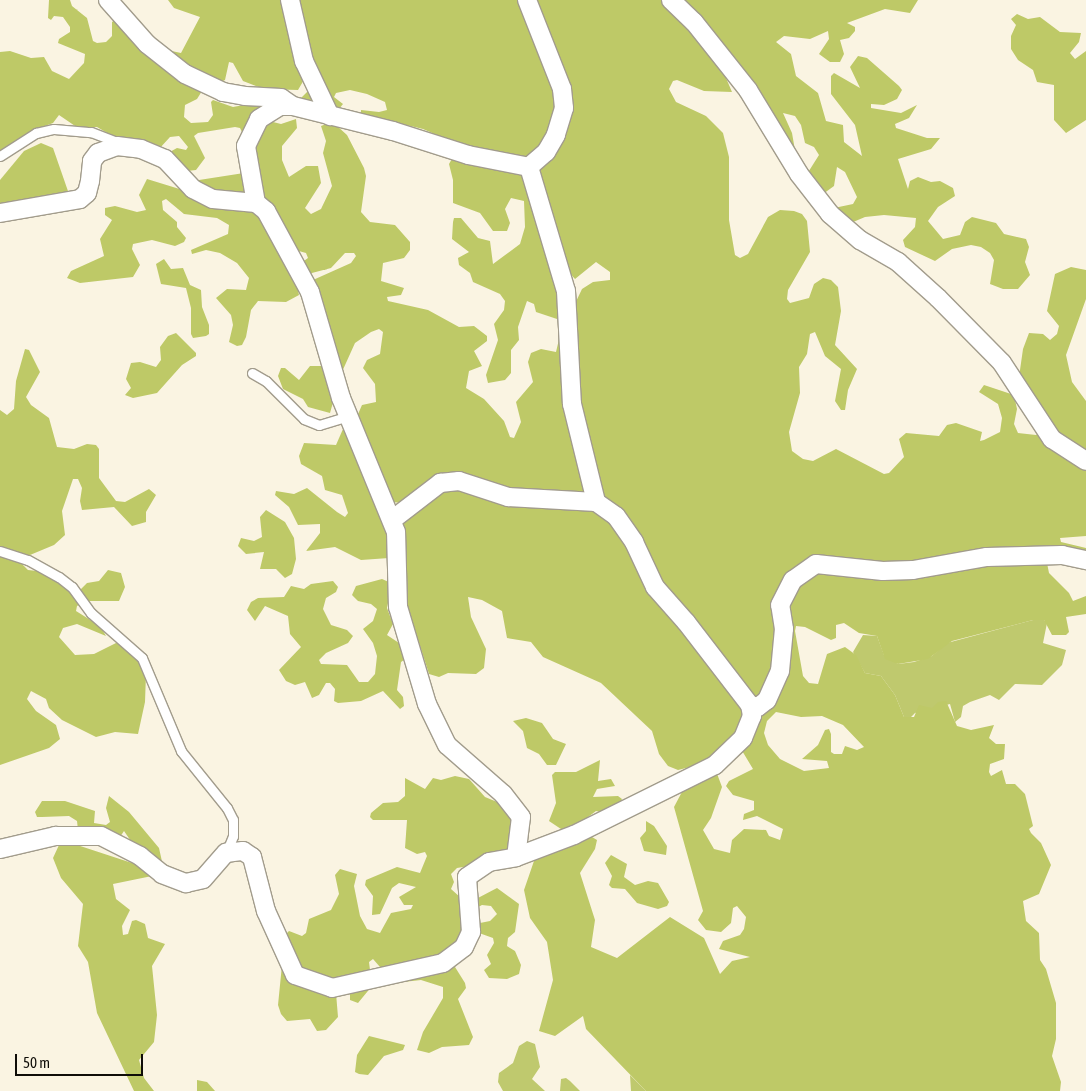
<!DOCTYPE html>
<html>
<head>
<meta charset="utf-8">
<style>
	body { margin:0 }
	#map { position:relative; width:1086px; height:1091px; overflow:hidden; background:#faf4e2; font-family:"Asap Condensed",sans-serif }
	div>[style] { position:absolute }
	.green>* { inset:0; background:#bfc96e }
	.forest>* { inset:0; background:#bec967 }
	.roads { filter:drop-shadow(1px 0 #a29c8c) drop-shadow(-1px 0 #a29c8c) drop-shadow(0 1px #a29c8c) drop-shadow(0 -1px #a29c8c) }
	.lane>* { height:9px; margin:-4.5px; padding:0 4.5px; transform-origin:4.5px; border-radius:4.5px; background:#fff }
	.street>* { height:18px; margin:-9px; padding:0 9px; transform-origin:9px; border-radius:9px; background:#fff }
	span { translate:-50% -50%; white-space:nowrap; text-align:center; line-height:1.15; -webkit-text-stroke:4px #faf4e2; paint-order:stroke }
	.scale { position:absolute; left:15px; top:1054px; width:128px; height:22px; box-sizing:border-box; border:2px solid #0f0d08; border-top:0; padding-left:6px; font-size:15px; line-height:18px; white-space:nowrap; color:#0f0d08; -webkit-text-stroke:4px #faf4e2; paint-order:stroke }
</style>
</head>
<body>
<div id="map">
	<div class="green">
		<i style="clip-path:polygon(1033px 620px,1044px 620px,1047px 623px,1043px 643px,1066px 650px,1062px 665px,1042px 685px,1015px 684px,999px 700px,990px 695px,970px 702px,963px 706px,961px 717px,955px 722px,950px 704px,915px 713px,909px 719px,904px 717px,895px 695px,881px 676px,865px 673px,853px 652px,863px 635px,877px 636px,884px 655px,898px 664px,914px 662px,932px 656px,947px 643px)"></i>
		<i style="clip-path:polygon(527px 1041px,535px 1044px,540px 1067px,532px 1079px,545px 1091px,503px 1091px,498px 1082px,499px 1073px,513px 1063px,519px 1046px)"></i>
		<i style="clip-path:polygon(630px 1075px,646px 1091px,631px 1091px)"></i>
		<i style="clip-path:polygon(566px 1078px,570px 1081px,580px 1091px,560px 1091px,561px 1079px)"></i>
	</div>
	<div class="forest">
		<i style="clip-path:polygon(evenodd,49px 0,70px 0,72px 6px,87px 18px,93px 41px,97px 43px,106px 42px,112px 36px,112px 22px,116px 19px,134px 16px,141px 22px,144px 31px,167px 50px,181px 53px,200px 17px,174px 8px,168px 0,661px 0,666px 5px,674px 0,918px 0,910px 13px,885px 9px,847px 23px,855px 27px,855px 31px,849px 38px,840px 40px,844px 54px,840px 62px,830px 62px,819px 54px,829px 39px,828px 31px,810px 39px,784px 36px,776px 42px,791px 54px,796px 76px,818px 93px,826px 121px,843px 125px,844px 142px,862px 156px,855px 125px,831px 94px,831px 76px,834px 73px,860px 88px,850px 67px,858px 56px,867px 58px,899px 86px,902px 90px,897px 99px,884px 105px,871px 104px,871px 108px,901px 113px,917px 105px,909px 118px,895px 124px,896px 128px,927px 138px,940px 138px,931px 149px,898px 159px,908px 189px,910px 181px,918px 177px,931px 182px,940px 181px,953px 188px,955px 196px,938px 207px,928px 221px,943px 239px,960px 235px,965px 222px,972px 217px,996px 223px,1004px 234px,1026px 239px,1029px 247px,1025px 262px,1030px 275px,1018px 289px,1003px 289px,990px 284px,994px 260px,990px 253px,981px 247px,971px 245px,952px 249px,935px 261px,905px 247px,903px 240px,915px 227px,916px 218px,884px 215px,865px 217px,846px 225px,834px 208px,853px 204px,857px 197px,845px 172px,837px 167px,834px 186px,823px 194px,807px 174px,819px 155px,814px 147px,805px 143px,801px 125px,795px 116px,783px 113px,792px 133px,796px 156px,723px 71px,732px 92px,704px 91px,677px 80px,673px 81px,669px 89px,676px 102px,706px 116px,723px 133px,729px 157px,729px 220px,735px 255px,740px 258px,748px 254px,768px 217px,780px 210px,794px 211px,802px 214px,807px 221px,810px 252px,788px 290px,787px 299px,790px 303px,809px 298px,814px 284px,823px 278px,831px 280px,838px 287px,841px 311px,835px 345px,857px 369px,848px 390px,845px 410px,841px 410px,835px 401px,841px 369px,825px 356px,815px 332px,810px 334px,807px 354px,799px 367px,800px 393px,789px 432px,792px 451px,803px 459px,813px 461px,836px 449px,884px 474px,889px 473px,904px 457px,899px 439px,906px 433px,939px 436px,947px 425px,956px 423px,982px 432px,980px 441px,984px 440px,1000px 432px,1002px 418px,998px 404px,979px 392px,984px 385px,1014px 395px,1017px 409px,1014px 424px,1018px 433px,1036px 435px,1039px 433px,1019px 377px,1023px 349px,1029px 333px,1043px 334px,1050px 340px,1057px 334px,1059px 326px,1047px 311px,1055px 274px,1071px 267px,1086px 270px,1086px 299px,1066px 355px,1072px 382px,1086px 401px,1086px 536px,1060px 538px,1061px 542px,1086px 548px,1086px 561px,1047px 563px,1049px 573px,1069px 593px,1073px 601px,1086px 596px,1086px 614px,1066px 617px,1069px 632px,1066px 635px,1052px 635px,1044px 620px,1033px 620px,952px 641px,928px 659px,898px 664px,885px 659px,877px 636px,859px 633px,844px 623px,836px 625px,836px 638px,831px 640px,805px 627px,796px 626px,795px 631px,803px 676px,809px 683px,818px 684px,827px 654px,845px 647px,856px 655px,865px 673px,881px 676px,895px 695px,904px 717px,914px 717px,919px 705px,932px 708px,938px 702px,946px 701px,957px 726px,971px 730px,994px 725px,989px 738px,996px 744px,1005px 744px,1004px 759px,990px 764px,989px 772px,991px 776px,1002px 770px,1006px 784px,1015px 784px,1025px 794px,1033px 826px,1029px 829px,1031px 833px,1041px 843px,1051px 865px,1039px 894px,1023px 901px,1026px 921px,1039px 933px,1040px 960px,1046px 969px,1056px 1003px,1056px 1039px,1052px 1056px,1061px 1082px,1060px 1091px,646px 1091px,586px 1029px,583px 1016px,555px 1036px,539px 1031px,553px 980px,547px 942px,530px 918px,524px 890px,534px 861px,541px 854px,573px 841px,592px 837px,597px 840px,595px 849px,580px 873px,595px 920px,591px 947px,617px 958px,670px 917px,704px 938px,720px 974px,732px 961px,750px 957px,719px 949px,723px 941px,740px 935px,744px 929px,746px 917px,737px 906px,733px 908px,731px 923px,721px 932px,706px 930px,698px 920px,703px 911px,674px 807px,683px 790px,716px 771px,722px 787px,711px 818px,703px 830px,714px 849px,730px 853px,732px 840px,744px 829px,766px 830px,769px 836px,780px 840px,783px 829px,757px 816px,743px 820px,744px 814px,754px 810px,754px 801px,733px 795px,726px 786px,729px 781px,753px 769px,741px 749px,763px 712px,746px 723px,706px 763px,678px 770px,668px 766px,659px 754px,652px 731px,601px 683px,543px 657px,531px 642px,507px 638px,502px 611px,482px 600px,468px 597px,471px 617px,486px 649px,484px 668px,476px 674px,448px 673px,439px 677px,429px 674px,408px 608px,406px 547px,401px 528px,405px 503px,390px 502px,385px 519px,389px 558px,361px 560px,335px 547px,306px 551px,320px 533px,320px 524px,298px 525px,289px 507px,275px 495px,276px 491px,294px 494px,307px 488px,337px 512px,345px 517px,348px 513px,342px 495px,325px 490px,322px 476px,301px 464px,299px 456px,304px 443px,336px 445px,343px 429px,355px 421px,362px 405px,376px 402px,375px 384px,363px 368px,367px 360px,380px 354px,383px 332px,379px 329px,371px 332px,355px 343px,341px 374px,330px 413px,308px 407px,303px 399px,283px 389px,278px 376px,281px 368px,285px 368px,299px 380px,310px 366px,328px 366px,333px 342px,313px 280px,351px 263px,356px 256px,354px 253px,345px 253px,331px 268px,308px 274px,301px 263px,308px 258px,306px 253px,288px 248px,299px 295px,286px 302px,258px 301px,251px 310px,246px 337px,242px 345px,237px 346px,229px 342px,233px 325px,231px 315px,216px 298px,227px 289px,246px 290px,249px 278px,237px 263px,220px 253px,206px 250px,192px 254px,191px 250px,228px 234px,229px 225px,217px 218px,184px 214px,166px 199px,162px 201px,163px 210px,177px 222px,177px 227px,186px 238px,184px 242px,175px 246px,152px 240px,133px 244px,132px 249px,140px 265px,133px 277px,80px 283px,67px 278px,71px 271px,104px 256px,100px 239px,112px 220px,105px 215px,105px 208px,115px 206px,137px 212px,146px 210px,139px 195px,147px 179px,186px 191px,199px 180px,244px 173px,244px 136px,240px 128px,235px 127px,198px 133px,194px 136px,205px 158px,196px 170px,187px 171px,168px 153px,177px 148px,186px 150px,188px 147px,179px 136px,170px 137px,159px 149px,121px 141px,97px 127px,78px 128px,59px 115px,53px 123px,31px 131px,9px 155px,0 161px,0 52px,10px 51px,31px 58px,44px 57px,52px 71px,69px 79px,84px 63px,85px 54px,58px 43px,59px 39px,70px 32px,70px 27px,63px 17px,54px 16px,51px 20px,48px 18px,49px 0,229px 62px,233px 63px,243px 81px,264px 89px,298px 90px,305px 78px,311px 88px,300px 99px,338px 110px,343px 104px,334px 97px,336px 93px,350px 90px,367px 94px,385px 102px,387px 110px,379px 112px,361px 110px,361px 114px,423px 129px,460px 145px,449px 164px,453px 180px,453px 203px,480px 213px,493px 231px,507px 231px,510px 223px,505px 209px,511px 198px,524px 201px,525px 227px,520px 244px,493px 264px,490px 241px,478px 238px,461px 218px,454px 218px,453px 222px,452px 239px,469px 252px,458px 258px,459px 265px,470px 273px,473px 282px,500px 294px,505px 301px,504px 310px,494px 324px,498px 340px,486px 375px,488px 383px,505px 380px,511px 373px,511px 350px,519px 340px,518px 327px,527px 301px,534px 304px,536px 312px,557px 319px,565px 302px,567px 270px,575px 279px,596px 262px,610px 272px,610px 280px,593px 282px,582px 289px,560px 335px,556px 352px,541px 349px,531px 353px,528px 362px,533px 382px,516px 402px,521px 422px,514px 438px,510px 437px,504px 421px,484px 399px,466px 388px,469px 371px,482px 366px,474px 351px,487px 341px,487px 336px,474px 326px,459px 327px,428px 310px,388px 301px,387px 297px,401px 295px,404px 288px,381px 281px,383px 263px,404px 258px,410px 250px,410px 242px,395px 225px,370px 222px,361px 212px,366px 176px,364px 168px,347px 135px,337px 126px,329px 123px,321px 126px,326px 141px,323px 153px,332px 186px,321px 209px,311px 214px,305px 208px,321px 183px,318px 166px,306px 166px,289px 177px,282px 160px,282px 146px,297px 128px,296px 119px,281px 124px,273px 122px,266px 101px,233px 107px,213px 100px,211px 102px,213px 115px,208px 122px,191px 123px,184px 117px,185px 105px,197px 99px,202px 91px,225px 80px,229px 62px,49px 0,776px 712px,801px 717px,822px 716px,843px 725px,864px 747px,857px 750px,845px 746px,842px 754px,834px 754px,831px 752px,831px 734px,829px 729px,825px 730px,818px 745px,802px 759px,827px 761px,829px 768px,804px 771px,780px 759px,768px 745px,764px 733px,767px 721px,776px 712px)"></i>
		<i style="clip-path:polygon(1017px 14px,1028px 19px,1040px 17px,1060px 32px,1081px 33px,1079px 42px,1070px 53px,1075px 59px,1086px 51px,1086px 120px,1066px 133px,1054px 120px,1054px 85px,1037px 82px,1033px 70px,1018px 60px,1011px 49px,1011px 36px,1016px 25px,1011px 19px)"></i>
		<i style="clip-path:polygon(41px 143px,53px 148px,69px 194px,0 209px,0 180px,24px 151px)"></i>
		<i style="clip-path:polygon(164px 259px,171px 269px,183px 268px,190px 285px,201px 290px,202px 307px,209px 325px,209px 334px,206px 336px,193px 338px,191px 334px,191px 308px,186px 288px,161px 284px,156px 264px)"></i>
		<i style="clip-path:polygon(176px 333px,196px 353px,196px 356px,182px 365px,157px 393px,133px 398px,125px 395px,131px 388px,126px 379px,131px 363px,140px 362px,156px 367px,161px 360px,160px 347px,168px 336px)"></i>
		<i style="clip-path:polygon(25px 349px,29px 350px,40px 372px,26px 397px,31px 405px,49px 418px,57px 447px,74px 449px,87px 444px,96px 445px,99px 449px,99px 478px,116px 501px,125px 502px,149px 489px,156px 495px,146px 512px,146px 522px,132px 526px,114px 507px,82px 510px,80px 501px,82px 488px,78px 479px,73px 479px,62px 511px,65px 535px,54px 545px,18px 560px,28px 570px,46px 572px,69px 591px,77px 593px,87px 583px,99px 581px,108px 570px,121px 573px,125px 587px,119px 601px,85px 601px,77px 606px,76px 611px,100px 626px,106px 636px,77px 624px,63px 628px,59px 637px,75px 655px,94px 654px,116px 643px,135px 646px,142px 653px,146px 674px,145px 702px,138px 734px,115px 732px,96px 737px,62px 720px,49px 708px,46px 699px,31px 691px,27px 699px,36px 711px,56px 725px,60px 739px,49px 748px,0 765px,0 410px,7px 415px,14px 409px,16px 381px)"></i>
		<i style="clip-path:polygon(266px 510px,285px 522px,294px 538px,296px 559px,292px 574px,285px 578px,276px 569px,260px 569px,264px 552px,246px 554px,238px 546px,241px 538px,254px 541px,262px 537px,260px 517px)"></i>
		<i style="clip-path:polygon(382px 579px,391px 583px,391px 588px,387px 608px,393px 624px,387px 635px,408px 649px,408px 657px,401px 662px,397px 690px,403px 697px,404px 706px,400px 709px,383px 691px,361px 701px,338px 703px,334px 701px,335px 689px,330px 683px,326px 683px,319px 695px,312px 698px,305px 682px,295px 685px,286px 681px,279px 670px,301px 647px,290px 634px,288px 616px,265px 606px,255px 621px,247px 610px,251px 602px,258px 598px,284px 597px,291px 586px,304px 589px,311px 584px,333px 581px,338px 587px,336px 592px,326px 598px,323px 609px,331px 625px,347px 630px,353px 636px,348px 643px,326px 653px,319px 660px,321px 664px,347px 665px,359px 682px,368px 682px,375px 674px,377px 656px,373px 643px,363px 629px,373px 621px,377px 609px,371px 604px,358px 601px,352px 595px,356px 586px)"></i>
		<i style="clip-path:polygon(526px 718px,542px 723px,553px 739px,566px 744px,556px 765px,547px 765px,539px 754px,527px 748px,523px 731px,513px 721px)"></i>
		<i style="clip-path:polygon(600px 760px,598px 781px,611px 779px,615px 786px,597px 789px,593px 797px,618px 796px,622px 799px,618px 808px,605px 813px,596px 811px,588px 817px,583px 830px,564px 831px,549px 821px,556px 803px,552px 775px,555px 772px,576px 772px)"></i>
		<i style="clip-path:polygon(455px 776px,469px 779px,485px 797px,502px 804px,516px 817px,512px 849px,475px 865px,457px 868px,451px 874px,454px 882px,451px 889px,461px 898px,476px 899px,497px 888px,519px 904px,515px 932px,508px 938px,507px 946px,515px 951px,521px 965px,519px 974px,507px 979px,489px 978px,484px 970px,491px 964px,487px 955px,494px 943px,493px 938px,479px 933px,478px 928px,480px 923px,490px 921px,497px 914px,491px 906px,482px 905px,463px 915px,460px 958px,455px 967px,465px 983px,466px 988px,458px 999px,473px 1037px,469px 1045px,442px 1047px,429px 1053px,417px 1050px,423px 1032px,443px 998px,443px 987px,421px 980px,394px 983px,373px 959px,369px 962px,372px 986px,358px 1003px,350px 1000px,350px 990px,336px 993px,338px 1017px,326px 1030px,317px 1031px,310px 1019px,287px 1021px,281px 1014px,278px 1005px,285px 935px,289px 931px,302px 936px,306px 933px,309px 919px,331px 910px,339px 894px,335px 875px,340px 869px,357px 874px,354px 886px,360px 916px,367px 929px,380px 933px,391px 913px,411px 909px,413px 905px,404px 905px,399px 897px,416px 887px,399px 883px,392px 888px,380px 914px,372px 915px,373px 896px,365px 885px,366px 880px,397px 867px,420px 873px,427px 856px,425px 852px,417px 854px,405px 848px,407px 820px,373px 820px,370px 817px,371px 813px,383px 803px,398px 802px,405px 796px,405px 778px,425px 789px,433px 778px,441px 780px)"></i>
		<i style="clip-path:polygon(109px 796px,129px 812px,159px 848px,163px 866px,152px 876px,113px 884px,116px 899px,130px 910px,122px 926px,123px 935px,128px 934px,132px 921px,136px 920px,145px 924px,148px 938px,165px 944px,152px 966px,157px 1015px,154px 1042px,139px 1060px,144px 1078px,154px 1091px,134px 1091px,97px 1013px,88px 962px,78px 946px,83px 904px,61px 878px,53px 858px,59px 845px,68px 842px,135px 864px,137px 850px,124px 831px,116px 843px,78px 830px,77px 821px,69px 816px,42px 817px,37px 817px,35px 812px,42px 801px,65px 801px,95px 811px,94px 823px,106px 825px,110px 822px,106px 808px)"></i>
		<i style="clip-path:polygon(646px 821px,654px 826px,667px 846px,666px 855px,644px 851px,640px 838px,646px 831px)"></i>
		<i style="clip-path:polygon(611px 855px,627px 864px,624px 877px,635px 885px,648px 881px,658px 883px,669px 902px,667px 906px,658px 909px,637px 903px,625px 889px,612px 888px,609px 885px,612px 876px,605px 863px)"></i>
		<i style="clip-path:polygon(369px 1036px,405px 1045px,403px 1050px,384px 1056px,368px 1075px,359px 1074px,355px 1072px,357px 1055px)"></i>
		<i style="clip-path:polygon(197px 1080px,207px 1082px,215px 1091px,197px 1091px)"></i>
	</div>
	<div class="roads">
		<div class="lane">
			<i style="left:0;top:156px;width:43px;rotate:-32.6deg"></i>
			<i style="left:36px;top:133px;width:18px;rotate:-13deg"></i>
			<i style="left:54px;top:129px;width:37px;rotate:5deg"></i>
			<i style="left:91px;top:132px;width:31px;rotate:21deg"></i>
			<i style="left:252px;top:373px;width:16px;rotate:30deg"></i>
			<i style="left:266px;top:381px;width:54px;rotate:45deg"></i>
			<i style="left:304px;top:419px;width:16px;rotate:22deg"></i>
			<i style="left:319px;top:425px;width:31px;rotate:-17deg"></i>
			<i style="left:0;top:551px;width:29px;rotate:18deg"></i>
			<i style="left:28px;top:560px;width:35px;rotate:29deg"></i>
			<i style="left:59px;top:577px;width:16px;rotate:38deg"></i>
			<i style="left:72px;top:587px;width:32px;rotate:54deg"></i>
			<i style="left:91px;top:613px;width:68px;rotate:41.4deg"></i>
			<i style="left:142px;top:658px;width:101px;rotate:67.2deg"></i>
			<i style="left:181px;top:751px;width:73px;rotate:51.1deg"></i>
			<i style="left:227px;top:808px;width:13px;rotate:63deg"></i>
			<i style="left:233px;top:820px;width:16px;rotate:90deg"></i>
			<i style="left:233px;top:836px;width:18px;rotate:112deg"></i>
		</div>
		<div class="street">
			<i style="left:108px;top:0;width:59px;rotate:48.4deg"></i>
			<i style="left:147px;top:44px;width:48px;rotate:38.3deg"></i>
			<i style="left:185px;top:74px;width:42px;rotate:25.3deg"></i>
			<i style="left:223px;top:92px;width:22px;rotate:10deg"></i>
			<i style="left:245px;top:96px;width:36px;rotate:3deg"></i>
			<i style="left:281px;top:98px;width:11px;rotate:34deg"></i>
			<i style="left:290px;top:0;width:63px;rotate:77.1deg"></i>
			<i style="left:304px;top:61px;width:61px;rotate:64.7deg"></i>
			<i style="left:527px;top:0;width:96px;rotate:68.5deg"></i>
			<i style="left:562px;top:89px;width:19px;rotate:84deg"></i>
			<i style="left:564px;top:108px;width:28px;rotate:107deg"></i>
			<i style="left:556px;top:135px;width:20px;rotate:120deg"></i>
			<i style="left:546px;top:152px;width:23px;rotate:139deg"></i>
			<i style="left:671px;top:0;width:32px;rotate:44deg"></i>
			<i style="left:694px;top:22px;width:87px;rotate:51.5deg"></i>
			<i style="left:748px;top:90px;width:98px;rotate:58.7deg"></i>
			<i style="left:799px;top:174px;width:51px;rotate:52.2deg"></i>
			<i style="left:830px;top:214px;width:40px;rotate:41deg"></i>
			<i style="left:860px;top:240px;width:44px;rotate:30.1deg"></i>
			<i style="left:898px;top:262px;width:54px;rotate:42deg"></i>
			<i style="left:938px;top:298px;width:91px;rotate:45.4deg"></i>
			<i style="left:1002px;top:363px;width:91px;rotate:56.7deg"></i>
			<i style="left:1052px;top:439px;width:40px;rotate:32.9deg"></i>
			<i style="left:529px;top:167px;width:129px;rotate:73.4deg"></i>
			<i style="left:566px;top:291px;width:113px;rotate:87deg"></i>
			<i style="left:572px;top:404px;width:101px;rotate:76.2deg"></i>
			<i style="left:596px;top:502px;width:24px;rotate:35deg"></i>
			<i style="left:616px;top:516px;width:32px;rotate:55deg"></i>
			<i style="left:634px;top:542px;width:50px;rotate:65deg"></i>
			<i style="left:655px;top:587px;width:47px;rotate:48.5deg"></i>
			<i style="left:686px;top:622px;width:105px;rotate:52.4deg"></i>
			<i style="left:750px;top:705px;width:8px;rotate:14deg"></i>
			<i style="left:758px;top:707px;width:11px;rotate:-38deg"></i>
			<i style="left:767px;top:700px;width:32px;rotate:-66deg"></i>
			<i style="left:780px;top:671px;width:42px;rotate:-84.6deg"></i>
			<i style="left:784px;top:629px;width:24px;rotate:-99deg"></i>
			<i style="left:780px;top:605px;width:28px;rotate:-63deg"></i>
			<i style="left:793px;top:580px;width:28px;rotate:-35deg"></i>
			<i style="left:816px;top:564px;width:67px;rotate:6deg"></i>
			<i style="left:883px;top:571px;width:30px;rotate:-2deg"></i>
			<i style="left:913px;top:570px;width:75px;rotate:-10deg"></i>
			<i style="left:987px;top:557px;width:75px;rotate:-1.5deg"></i>
			<i style="left:1062px;top:555px;width:25px;rotate:12deg"></i>
			<i style="left:0;top:213px;width:81px;rotate:-9.9deg"></i>
			<i style="left:80px;top:199px;width:9px;rotate:-41deg"></i>
			<i style="left:87px;top:193px;width:12px;rotate:-76deg"></i>
			<i style="left:90px;top:181px;width:20px;rotate:-84deg"></i>
			<i style="left:92px;top:161px;width:10px;rotate:-53deg"></i>
			<i style="left:98px;top:153px;width:20px;rotate:-20deg"></i>
			<i style="left:117px;top:146px;width:24px;rotate:7deg"></i>
			<i style="left:141px;top:149px;width:26px;rotate:23deg"></i>
			<i style="left:165px;top:159px;width:41px;rotate:47deg"></i>
			<i style="left:193px;top:189px;width:22px;rotate:27deg"></i>
			<i style="left:213px;top:199px;width:43px;rotate:5.3deg"></i>
			<i style="left:392px;top:520px;width:61px;rotate:-37.6deg"></i>
			<i style="left:440px;top:483px;width:19px;rotate:-6deg"></i>
			<i style="left:459px;top:481px;width:52px;rotate:18.1deg"></i>
			<i style="left:508px;top:497px;width:88px;rotate:3.3deg"></i>
			<i style="left:0;top:849px;width:57px;rotate:-13.3deg"></i>
			<i style="left:55px;top:836px;width:46px"></i>
			<i style="left:101px;top:836px;width:44px;rotate:27.1deg"></i>
			<i style="left:140px;top:856px;width:28px;rotate:39deg"></i>
			<i style="left:162px;top:874px;width:26px;rotate:21deg"></i>
			<i style="left:186px;top:883px;width:17px;rotate:-13deg"></i>
			<i style="left:203px;top:879px;width:35px;rotate:-49deg"></i>
			<i style="left:226px;top:853px;width:17px;rotate:-7deg"></i>
			<i style="left:243px;top:851px;width:11px;rotate:34deg"></i>
			<i style="left:252px;top:857px;width:56px;rotate:75.5deg"></i>
			<i style="left:266px;top:911px;width:70px;rotate:65.6deg"></i>
			<i style="left:295px;top:975px;width:39px;rotate:19deg"></i>
			<i style="left:332px;top:988px;width:114px;rotate:-12.7deg"></i>
			<i style="left:443px;top:963px;width:26px;rotate:-37deg"></i>
			<i style="left:464px;top:947px;width:17px;rotate:-65deg"></i>
			<i style="left:471px;top:932px;width:55px;rotate:-94.2deg"></i>
			<i style="left:467px;top:877px;width:27px;rotate:-34deg"></i>
			<i style="left:489px;top:862px;width:27px;rotate:-10deg"></i>
			<i style="left:516px;top:857px;width:62px;rotate:-20.8deg"></i>
			<i style="left:574px;top:835px;width:157px;rotate:-26.4deg"></i>
			<i style="left:715px;top:765px;width:39px;rotate:-44deg"></i>
			<i style="left:743px;top:738px;width:24px;rotate:-68deg"></i>
			<i style="left:752px;top:716px;width:11px;rotate:-100deg"></i>
			<i style="left:516px;top:857px;width:40px;rotate:-82.9deg"></i>
			<i style="left:521px;top:817px;width:29px;rotate:-128deg"></i>
			<i style="left:503px;top:794px;width:74px;rotate:-138.8deg"></i>
			<i style="left:447px;top:745px;width:46px;rotate:-116deg"></i>
			<i style="left:427px;top:704px;width:101px;rotate:-106.6deg"></i>
			<i style="left:398px;top:607px;width:75px;rotate:-91.5deg"></i>
			<i style="left:396px;top:532px;width:145px;rotate:-112.3deg"></i>
			<i style="left:341px;top:398px;width:110px;rotate:-106.3deg"></i>
			<i style="left:310px;top:292px;width:92px;rotate:-118.5deg"></i>
			<i style="left:266px;top:211px;width:13px;rotate:-141deg"></i>
			<i style="left:256px;top:203px;width:58px;rotate:-100deg"></i>
			<i style="left:246px;top:146px;width:30px;rotate:-64deg"></i>
			<i style="left:259px;top:119px;width:25px;rotate:-32deg"></i>
			<i style="left:280px;top:106px;width:13px"></i>
			<i style="left:293px;top:106px;width:103px;rotate:14deg"></i>
			<i style="left:393px;top:131px;width:79px;rotate:17.7deg"></i>
			<i style="left:468px;top:155px;width:62px;rotate:11.1deg"></i>
		</div>
	</div>
	<div class="scale">50 m</div>
</div>
</body>
</html>
